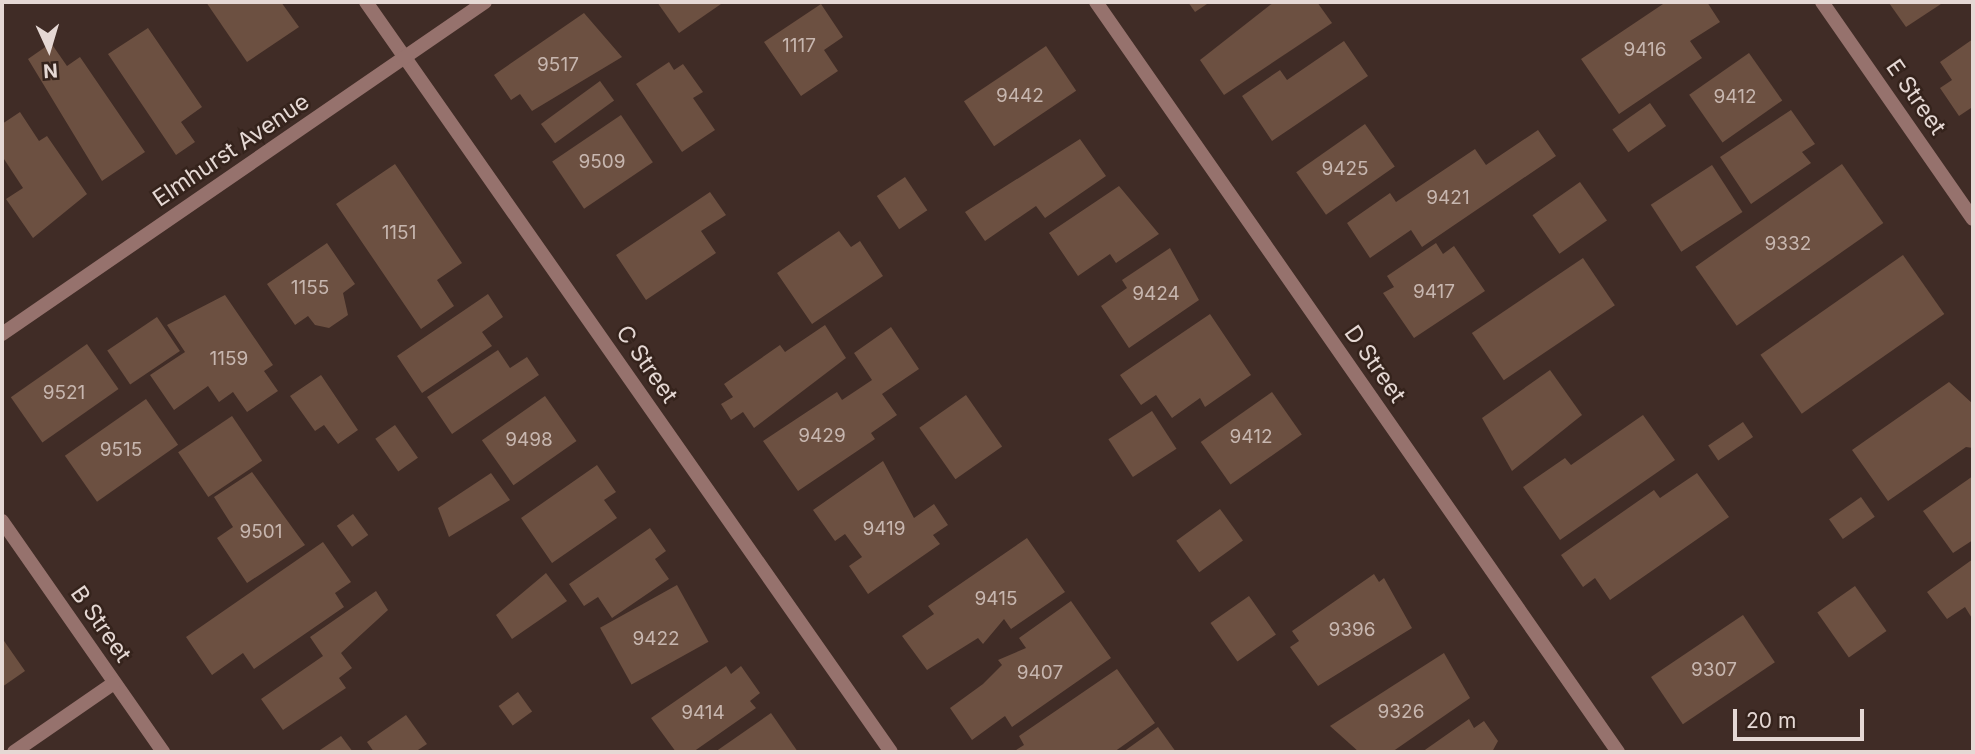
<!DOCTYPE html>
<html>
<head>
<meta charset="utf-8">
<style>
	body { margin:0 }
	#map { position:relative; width:1975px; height:754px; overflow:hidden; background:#402c26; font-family:Inter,sans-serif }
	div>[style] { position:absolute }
	.building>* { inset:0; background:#6c5041; transform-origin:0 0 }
	.minor>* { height:14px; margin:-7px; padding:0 7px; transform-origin:7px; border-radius:7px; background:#96726d }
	span { translate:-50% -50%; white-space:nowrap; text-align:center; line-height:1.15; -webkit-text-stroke:5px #35231c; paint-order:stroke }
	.number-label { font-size:19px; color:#c7b6af }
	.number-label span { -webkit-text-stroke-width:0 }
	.street-label { font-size:23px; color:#e5d8d4 }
	.frame { position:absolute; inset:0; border:4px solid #e5d8d4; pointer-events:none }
	.north { position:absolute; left:14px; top:14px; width:70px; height:70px; -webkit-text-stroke:5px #35231c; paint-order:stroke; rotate:176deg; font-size:19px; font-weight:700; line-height:28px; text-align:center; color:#e5d8d4 }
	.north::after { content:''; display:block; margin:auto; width:24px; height:32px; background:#e5d8d4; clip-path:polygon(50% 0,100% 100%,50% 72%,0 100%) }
	.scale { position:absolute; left:1733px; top:709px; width:131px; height:32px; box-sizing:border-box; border:4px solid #e5d8d4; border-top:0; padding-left:9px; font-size:21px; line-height:24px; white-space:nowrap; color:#e5d8d4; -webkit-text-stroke:5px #35231c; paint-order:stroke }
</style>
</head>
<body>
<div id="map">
	<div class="building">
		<i style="clip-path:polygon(206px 2px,281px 2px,299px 27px,247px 62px)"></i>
		<i style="clip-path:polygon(657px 2px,720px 2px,721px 4px,679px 33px)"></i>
		<i style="clip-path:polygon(1188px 2px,1210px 2px,1195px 12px)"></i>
		<i style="clip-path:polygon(1274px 2px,1317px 2px,1332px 23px,1224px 95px,1200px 60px)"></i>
		<i style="clip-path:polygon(1666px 2px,1707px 2px,1720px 22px,1690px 41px,1702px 58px,1619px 114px,1581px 59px)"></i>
		<i style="clip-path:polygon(1944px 2px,1906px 27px,1889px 3px,1892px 2px)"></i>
		<i style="clip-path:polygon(821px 4px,843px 37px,824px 50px,838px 71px,801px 96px,764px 42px)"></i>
		<i style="clip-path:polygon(584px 13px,622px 57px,532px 111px,520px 94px,511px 100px,494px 75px)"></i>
		<i style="clip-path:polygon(148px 28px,202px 107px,181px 122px,195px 142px,176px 155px,108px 54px)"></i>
		<i style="clip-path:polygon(1973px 39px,1973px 113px,1971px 108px,1959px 116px,1940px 88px,1952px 80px,1940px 62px)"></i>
		<i style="clip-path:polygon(1344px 41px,1368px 76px,1272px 141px,1242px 96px,1280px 70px,1287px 80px)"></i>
		<i style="clip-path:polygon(51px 43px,67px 66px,80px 57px,145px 152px,102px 181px,28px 59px)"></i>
		<i style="left:1046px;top:46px;width:54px;height:99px;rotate:56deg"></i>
		<i style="left:1749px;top:53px;width:58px;height:73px;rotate:55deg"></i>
		<i style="clip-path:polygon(669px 62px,674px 70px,683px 64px,703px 92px,693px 98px,715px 130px,682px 152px,636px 84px)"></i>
		<i style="left:600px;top:81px;width:24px;height:73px;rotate:54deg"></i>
		<i style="left:1650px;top:103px;width:28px;height:46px;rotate:55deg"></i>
		<i style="clip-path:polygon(1791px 110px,1815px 144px,1802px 152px,1811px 163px,1751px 204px,1720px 157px)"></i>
		<i style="clip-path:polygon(20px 112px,39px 141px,47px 136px,87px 194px,33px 238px,6px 199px,23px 188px,2px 156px,2px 124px)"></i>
		<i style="left:621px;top:115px;width:57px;height:83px;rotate:56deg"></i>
		<i style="left:1365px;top:124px;width:52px;height:84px;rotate:55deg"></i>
		<i style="clip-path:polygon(1538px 130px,1556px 156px,1422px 247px,1411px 230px,1370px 258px,1347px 223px,1390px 193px,1396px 202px,1475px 149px,1486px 165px)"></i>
		<i style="clip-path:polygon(1080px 139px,1106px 176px,1045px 218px,1036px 206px,985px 241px,965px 212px)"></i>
		<i style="clip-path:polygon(395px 164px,462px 263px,437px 280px,454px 306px,421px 329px,336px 204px)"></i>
		<i style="left:1842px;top:164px;width:72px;height:179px;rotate:55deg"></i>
		<i style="left:1712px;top:165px;width:56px;height:73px;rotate:57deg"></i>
		<i style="left:905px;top:177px;width:40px;height:34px;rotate:56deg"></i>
		<i style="left:1580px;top:182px;width:47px;height:58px;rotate:55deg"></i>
		<i style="clip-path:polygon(1119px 186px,1159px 234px,1116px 263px,1110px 254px,1078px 276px,1049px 233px)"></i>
		<i style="clip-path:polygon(710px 192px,726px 215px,701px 231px,716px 253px,646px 300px,616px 255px)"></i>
		<i style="clip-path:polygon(839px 231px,851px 247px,860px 241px,883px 276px,812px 324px,777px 273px)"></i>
		<i style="clip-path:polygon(327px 243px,355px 284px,343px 293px,348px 315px,329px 328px,315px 325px,308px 316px,295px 325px,267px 284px)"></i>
		<i style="clip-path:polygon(1436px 243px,1443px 254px,1454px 246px,1485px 291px,1414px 338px,1383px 293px,1394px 287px,1387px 276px)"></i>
		<i style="clip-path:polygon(1170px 248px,1199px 300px,1129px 348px,1101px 306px,1127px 288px,1122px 280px)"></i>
		<i style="left:1903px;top:255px;width:72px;height:174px;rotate:55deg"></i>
		<i style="left:1583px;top:258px;width:57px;height:134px;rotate:56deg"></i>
		<i style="clip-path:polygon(488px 294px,503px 317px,482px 332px,492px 346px,422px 393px,397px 356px)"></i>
		<i style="clip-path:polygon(225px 295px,273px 365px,264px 371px,278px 391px,247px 412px,233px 392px,219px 402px,208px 386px,174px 410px,150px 375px,185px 352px,167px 325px)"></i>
		<i style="clip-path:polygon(1210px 314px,1251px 375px,1205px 407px,1200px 398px,1172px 418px,1156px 395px,1141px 405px,1120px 375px)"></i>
		<i style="left:157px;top:317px;width:41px;height:60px;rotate:56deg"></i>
		<i style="clip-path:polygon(825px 325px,846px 358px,754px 428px,743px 412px,731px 420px,721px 404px,733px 397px,724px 384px,780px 345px,785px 352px)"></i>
		<i style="clip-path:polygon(891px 327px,919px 369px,882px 394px,897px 415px,871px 433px,875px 439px,798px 491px,763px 441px,837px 392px,842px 400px,872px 380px,854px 353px)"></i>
		<i style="left:87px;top:344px;width:55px;height:93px;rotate:55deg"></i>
		<i style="clip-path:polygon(498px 350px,510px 368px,527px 357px,539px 375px,452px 434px,427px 397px)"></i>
		<i style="clip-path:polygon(1550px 370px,1582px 415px,1512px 471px,1482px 418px)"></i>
		<i style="clip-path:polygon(321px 375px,358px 430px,338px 444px,324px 425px,315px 431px,290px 396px)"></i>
		<i style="clip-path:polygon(1949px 382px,1973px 404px,1973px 448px,1966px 447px,1888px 501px,1852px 450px)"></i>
		<i style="left:1272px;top:392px;width:52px;height:87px;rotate:55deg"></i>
		<i style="left:966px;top:395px;width:63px;height:57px;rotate:55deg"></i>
		<i style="left:545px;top:396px;width:55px;height:77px;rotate:55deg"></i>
		<i style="left:146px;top:399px;width:56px;height:99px;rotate:55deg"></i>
		<i style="left:1152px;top:411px;width:45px;height:52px;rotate:57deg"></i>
		<i style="clip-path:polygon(1643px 415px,1675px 460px,1560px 540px,1523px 487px,1565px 458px,1571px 465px)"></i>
		<i style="left:232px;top:416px;width:54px;height:65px;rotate:56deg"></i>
		<i style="left:1743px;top:422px;width:18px;height:42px;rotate:56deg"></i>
		<i style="left:395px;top:425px;width:40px;height:24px;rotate:55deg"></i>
		<i style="clip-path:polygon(883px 461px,914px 518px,934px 504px,948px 525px,933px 535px,940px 544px,868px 594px,849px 566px,862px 557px,845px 534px,835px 541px,813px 510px)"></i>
		<i style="clip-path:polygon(597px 465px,616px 492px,604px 500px,617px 518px,552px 563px,521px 518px)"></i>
		<i style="clip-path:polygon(252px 472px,305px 545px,247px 583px,217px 538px,233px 527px,214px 497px)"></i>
		<i style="clip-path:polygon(491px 473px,510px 500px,449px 537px,438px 508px)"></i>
		<i style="clip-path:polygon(1697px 473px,1729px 517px,1610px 600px,1595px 578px,1583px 587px,1561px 555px,1654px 490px,1660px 498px)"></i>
		<i style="clip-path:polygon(1973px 476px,1973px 540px,1953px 553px,1923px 511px)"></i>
		<i style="left:1861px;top:497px;width:24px;height:39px;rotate:55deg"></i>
		<i style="left:1220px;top:509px;width:39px;height:54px;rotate:54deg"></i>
		<i style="left:353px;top:514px;width:26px;height:20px;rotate:54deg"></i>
		<i style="clip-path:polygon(650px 528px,666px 551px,655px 559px,669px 579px,612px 618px,598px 597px,584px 606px,569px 584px)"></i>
		<i style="clip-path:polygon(1027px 538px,1065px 592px,1011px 629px,1004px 619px,983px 644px,978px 638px,927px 670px,902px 636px,934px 614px,928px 606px)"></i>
		<i style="clip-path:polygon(323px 542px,351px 582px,335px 593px,344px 607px,254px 669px,243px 653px,212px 675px,186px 637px)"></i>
		<i style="clip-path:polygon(1973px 559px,1973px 620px,1965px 607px,1947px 619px,1927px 592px)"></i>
		<i style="clip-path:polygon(546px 573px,567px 601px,512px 639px,496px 615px)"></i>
		<i style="clip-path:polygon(1374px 574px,1379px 582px,1384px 578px,1412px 628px,1318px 686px,1290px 647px,1299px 641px,1292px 631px)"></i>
		<i style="left:677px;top:585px;width:65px;height:88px;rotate:61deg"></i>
		<i style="left:1855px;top:586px;width:55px;height:46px;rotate:55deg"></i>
		<i style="clip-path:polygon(376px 591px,388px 610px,341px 653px,352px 668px,339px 678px,346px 688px,283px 730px,261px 699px,323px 656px,310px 637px)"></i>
		<i style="left:1249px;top:596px;width:47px;height:47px;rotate:55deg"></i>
		<i style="clip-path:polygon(1071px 601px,1111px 658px,1012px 727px,1005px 716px,972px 740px,950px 708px,983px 684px,1002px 665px,998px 660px,1026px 648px,1019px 638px)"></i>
		<i style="left:1743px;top:615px;width:57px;height:111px;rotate:56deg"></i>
		<i style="clip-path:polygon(2px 638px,25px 671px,2px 687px)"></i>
		<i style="clip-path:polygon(1444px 653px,1470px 698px,1392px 752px,1359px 752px,1330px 726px)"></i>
		<i style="clip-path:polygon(726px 666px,731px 674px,741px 666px,760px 693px,750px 701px,756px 708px,693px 752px,676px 752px,651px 718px)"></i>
		<i style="clip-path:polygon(1117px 669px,1155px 723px,1114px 752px,1013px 752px,1024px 745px,1019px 736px)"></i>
		<i style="left:518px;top:692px;width:24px;height:24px;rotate:54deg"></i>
		<i style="clip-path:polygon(771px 713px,798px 752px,715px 752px)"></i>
		<i style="clip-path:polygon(406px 715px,427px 744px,415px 752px,374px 752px,367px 742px)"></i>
		<i style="clip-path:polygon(1469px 719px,1474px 728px,1484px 721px,1498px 741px,1492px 752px,1422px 752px)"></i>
		<i style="clip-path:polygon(1158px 727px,1176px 752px,1123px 752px)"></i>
		<i style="clip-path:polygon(341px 736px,353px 752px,317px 752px)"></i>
	</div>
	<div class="minor">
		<i style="left:366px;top:2px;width:915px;rotate:55.01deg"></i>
		<i style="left:1096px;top:2px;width:914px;rotate:55.16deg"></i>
		<i style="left:1822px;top:2px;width:264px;rotate:55.2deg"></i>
		<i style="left:2px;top:334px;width:586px;rotate:-34.5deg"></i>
		<i style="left:2px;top:521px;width:282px;rotate:55.1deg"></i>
		<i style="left:14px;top:752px;width:121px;rotate:-34.6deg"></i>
	</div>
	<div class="number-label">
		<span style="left:799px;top:46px">1117</span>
		<span style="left:1645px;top:50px">9416</span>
		<span style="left:558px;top:65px">9517</span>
		<span style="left:1020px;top:96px">9442</span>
		<span style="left:1735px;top:97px">9412</span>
		<span style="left:602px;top:162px">9509</span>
		<span style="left:1345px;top:169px">9425</span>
		<span style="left:1448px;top:198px">9421</span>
		<span style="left:399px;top:233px">1151</span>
		<span style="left:1788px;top:244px">9332</span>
		<span style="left:310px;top:288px">1155</span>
		<span style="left:1434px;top:292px">9417</span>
		<span style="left:1156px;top:294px">9424</span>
		<span style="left:229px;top:359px">1159</span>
		<span style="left:64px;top:393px">9521</span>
		<span style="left:822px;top:436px">9429</span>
		<span style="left:1251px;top:437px">9412</span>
		<span style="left:529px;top:440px">9498</span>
		<span style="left:121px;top:450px">9515</span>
		<span style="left:884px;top:529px">9419</span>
		<span style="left:261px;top:532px">9501</span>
		<span style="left:996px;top:599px">9415</span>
		<span style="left:1352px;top:630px">9396</span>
		<span style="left:656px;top:639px">9422</span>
		<span style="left:1714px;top:670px">9307</span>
		<span style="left:1040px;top:673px">9407</span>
		<span style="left:1401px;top:712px">9326</span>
		<span style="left:703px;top:713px">9414</span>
	</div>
	<div class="street-label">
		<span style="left:1916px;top:97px;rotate:55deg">E Street</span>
		<span style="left:231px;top:150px;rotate:-34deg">Elmhurst Avenue</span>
		<span style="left:647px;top:364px;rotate:55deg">C Street</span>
		<span style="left:1375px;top:364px;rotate:55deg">D Street</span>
		<span style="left:101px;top:624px;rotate:55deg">B Street</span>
	</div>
	<div class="frame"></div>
	<div class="north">N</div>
	<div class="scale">20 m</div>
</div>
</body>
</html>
